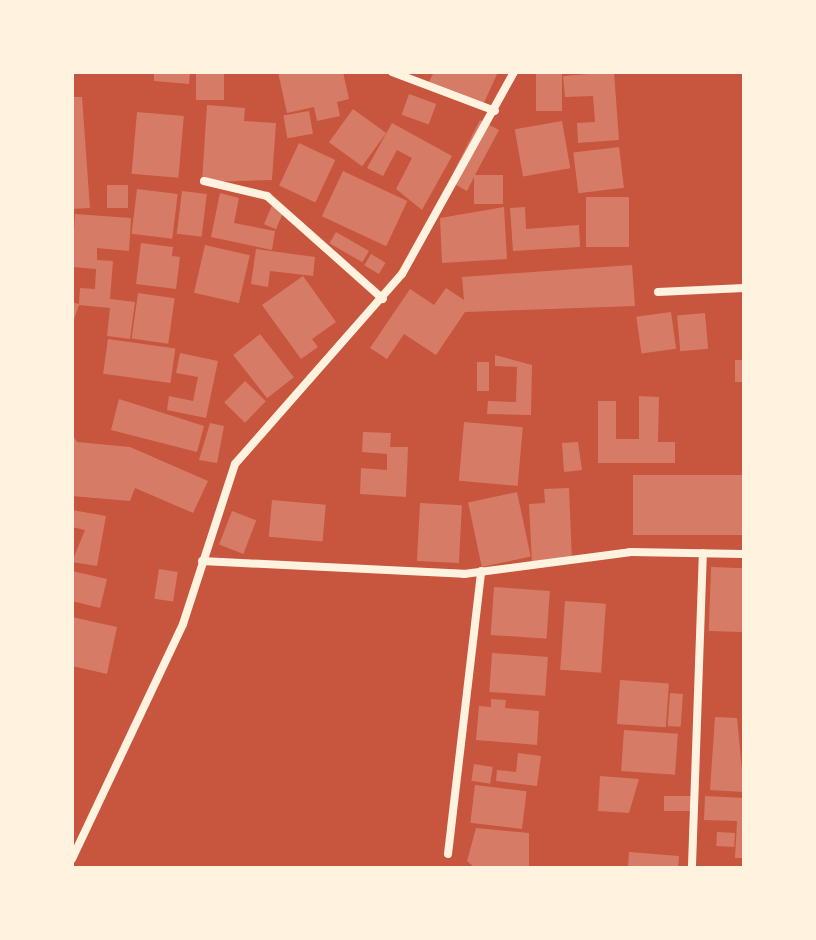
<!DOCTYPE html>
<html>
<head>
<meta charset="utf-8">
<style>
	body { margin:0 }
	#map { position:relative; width:816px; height:940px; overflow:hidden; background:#c8553d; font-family:"Asap Condensed",sans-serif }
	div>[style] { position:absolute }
	.building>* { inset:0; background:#d67c66; transform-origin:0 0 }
	.minor>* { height:8px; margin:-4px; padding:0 4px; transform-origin:4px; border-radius:4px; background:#fff3e0 }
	span { translate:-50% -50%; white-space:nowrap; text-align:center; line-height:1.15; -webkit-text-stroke:7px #fff3e0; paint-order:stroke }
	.frame { position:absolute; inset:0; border:74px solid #fff3e0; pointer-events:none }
</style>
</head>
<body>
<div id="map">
	<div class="building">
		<i style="clip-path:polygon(154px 72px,190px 72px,189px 84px,154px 81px)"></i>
		<i style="left:196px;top:72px;width:28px;height:28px"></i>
		<i style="clip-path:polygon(278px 72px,343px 72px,349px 99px,337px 102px,340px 116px,317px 121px,314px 107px,287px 113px)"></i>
		<i style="clip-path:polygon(434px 72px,498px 72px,482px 107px,429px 82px)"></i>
		<i style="left:536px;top:72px;width:26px;height:39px"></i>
		<i style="clip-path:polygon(614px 72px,619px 140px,578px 143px,577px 123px,595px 122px,593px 96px,565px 97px,563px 76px)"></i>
		<i style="left:409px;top:94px;width:29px;height:22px;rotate:20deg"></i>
		<i style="clip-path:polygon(72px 97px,82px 97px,90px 208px,72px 209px)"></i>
		<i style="clip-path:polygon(207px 105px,245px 108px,244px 121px,276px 123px,272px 180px,202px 182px)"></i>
		<i style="left:353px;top:109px;width:41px;height:41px;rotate:36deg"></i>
		<i style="left:309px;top:111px;width:23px;height:26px;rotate:80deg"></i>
		<i style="left:137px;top:112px;width:47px;height:62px;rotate:5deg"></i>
		<i style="clip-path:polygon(480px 120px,499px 130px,475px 175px,503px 175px,503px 204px,474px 204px,474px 177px,467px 191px,449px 181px)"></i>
		<i style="left:562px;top:121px;width:48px;height:48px;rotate:80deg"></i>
		<i style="clip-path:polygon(392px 123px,452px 156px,422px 210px,396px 189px,412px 158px,397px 150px,383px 176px,367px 168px)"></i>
		<i style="left:299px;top:143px;width:40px;height:47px;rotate:25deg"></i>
		<i style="left:619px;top:147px;width:41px;height:46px;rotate:83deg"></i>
		<i style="left:343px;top:171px;width:71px;height:50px;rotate:25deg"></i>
		<i style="left:107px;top:185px;width:21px;height:23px"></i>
		<i style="left:137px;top:189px;width:41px;height:45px;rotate:7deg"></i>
		<i style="left:182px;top:191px;width:25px;height:43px;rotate:7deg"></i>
		<i style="clip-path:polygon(220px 193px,239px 198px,234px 223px,275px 231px,272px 250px,211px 237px)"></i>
		<i style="left:586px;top:197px;width:43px;height:50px"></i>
		<i style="left:273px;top:203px;width:13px;height:23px;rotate:23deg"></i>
		<i style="clip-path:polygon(504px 207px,507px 259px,442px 263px,440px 218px)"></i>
		<i style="clip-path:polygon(525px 207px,526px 229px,579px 225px,580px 247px,513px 251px,510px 208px)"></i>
		<i style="clip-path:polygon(75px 214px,131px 218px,129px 251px,97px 248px,97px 260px,113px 261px,110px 299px,135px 302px,130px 339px,107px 336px,110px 308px,79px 305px,72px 325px,72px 302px,79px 304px,80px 288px,95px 289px,96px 269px,72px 267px)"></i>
		<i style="left:336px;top:232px;width:38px;height:13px;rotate:30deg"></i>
		<i style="clip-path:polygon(141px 243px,173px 247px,172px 256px,180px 257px,176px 289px,136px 284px)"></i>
		<i style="left:205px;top:245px;width:46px;height:49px;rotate:13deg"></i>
		<i style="clip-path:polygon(256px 249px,315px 257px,313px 276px,270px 271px,268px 287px,251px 284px)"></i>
		<i style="left:371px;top:254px;width:17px;height:13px;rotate:31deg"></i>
		<i style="clip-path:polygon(632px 265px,635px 306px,465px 312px,436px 355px,404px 334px,387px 359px,370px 348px,410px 289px,434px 305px,446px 288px,464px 300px,462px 277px)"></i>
		<i style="clip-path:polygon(303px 276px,336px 322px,312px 339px,318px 347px,301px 359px,262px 305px)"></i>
		<i style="left:138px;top:293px;width:37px;height:46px;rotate:8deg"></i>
		<i style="left:671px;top:312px;width:37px;height:35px;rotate:82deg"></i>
		<i style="left:705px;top:313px;width:36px;height:28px;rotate:85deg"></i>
		<i style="left:260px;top:334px;width:55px;height:34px;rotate:52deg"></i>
		<i style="left:108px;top:339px;width:68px;height:35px;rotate:8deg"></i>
		<i style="clip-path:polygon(180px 353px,218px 361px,206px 418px,167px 410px,169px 396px,193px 401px,198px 377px,176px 373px)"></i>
		<i style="clip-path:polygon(495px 355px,532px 365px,531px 415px,487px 414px,488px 401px,516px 402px,517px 367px,495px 366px)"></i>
		<i style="left:735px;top:360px;width:9px;height:22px"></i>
		<i style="left:477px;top:362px;width:12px;height:29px"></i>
		<i style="left:245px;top:381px;width:29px;height:30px;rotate:44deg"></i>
		<i style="clip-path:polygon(639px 396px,659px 397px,658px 442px,675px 442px,675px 463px,598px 463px,598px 401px,616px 401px,616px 439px,639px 439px)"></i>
		<i style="clip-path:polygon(119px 399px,204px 426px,197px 452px,111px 430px)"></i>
		<i style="left:464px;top:422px;width:59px;height:59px;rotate:5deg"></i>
		<i style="clip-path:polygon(210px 423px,224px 426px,217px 463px,199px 460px)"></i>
		<i style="clip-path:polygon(363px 432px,391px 433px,390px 447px,408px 447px,406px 497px,360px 494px,361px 468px,387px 470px,387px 454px,362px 452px)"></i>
		<i style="clip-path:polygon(72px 434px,77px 442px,130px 447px,208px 481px,193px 513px,135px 488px,130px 501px,72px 496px)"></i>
		<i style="clip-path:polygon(578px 442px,582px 470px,564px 472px,562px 443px)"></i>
		<i style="left:744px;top:475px;width:60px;height:111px;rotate:90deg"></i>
		<i style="clip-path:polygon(569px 488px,572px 561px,532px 563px,529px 504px,545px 503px,544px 489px)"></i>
		<i style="left:517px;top:492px;width:66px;height:50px;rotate:78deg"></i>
		<i style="left:272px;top:500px;width:54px;height:37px;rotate:5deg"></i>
		<i style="left:420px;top:503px;width:42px;height:58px;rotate:3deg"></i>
		<i style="clip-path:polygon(72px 510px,106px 516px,97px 566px,72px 562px,85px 530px,72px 527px)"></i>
		<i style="left:232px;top:511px;width:26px;height:36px;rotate:21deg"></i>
		<i style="left:711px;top:567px;width:33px;height:64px;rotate:2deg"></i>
		<i style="left:159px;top:569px;width:19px;height:30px;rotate:9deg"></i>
		<i style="clip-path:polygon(72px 571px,107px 579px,100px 608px,72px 601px)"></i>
		<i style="left:494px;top:587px;width:56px;height:48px;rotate:4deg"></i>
		<i style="left:565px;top:601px;width:41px;height:69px;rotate:4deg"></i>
		<i style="clip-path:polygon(72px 617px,117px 627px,107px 674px,72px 666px)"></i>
		<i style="left:492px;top:653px;width:56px;height:39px;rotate:4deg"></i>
		<i style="left:620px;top:680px;width:49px;height:44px;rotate:4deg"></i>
		<i style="left:670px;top:693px;width:13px;height:33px;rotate:4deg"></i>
		<i style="clip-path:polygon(491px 699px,506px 700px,505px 708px,539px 711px,537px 745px,476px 740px,479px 706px,491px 707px)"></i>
		<i style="clip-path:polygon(715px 717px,737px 718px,744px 792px,710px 790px)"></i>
		<i style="left:624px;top:730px;width:54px;height:41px;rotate:4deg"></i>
		<i style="clip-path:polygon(518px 753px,541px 756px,537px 786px,496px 781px,497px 770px,516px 772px)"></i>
		<i style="left:474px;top:764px;width:19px;height:17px;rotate:9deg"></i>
		<i style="clip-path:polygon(600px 776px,639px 779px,629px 813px,598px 811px)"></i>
		<i style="left:475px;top:785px;width:52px;height:38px;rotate:7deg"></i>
		<i style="left:694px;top:796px;width:15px;height:30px;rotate:90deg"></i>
		<i style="clip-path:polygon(705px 796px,744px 798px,744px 858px,735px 858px,737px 821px,704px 820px)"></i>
		<i style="clip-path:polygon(476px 828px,529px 833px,529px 868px,475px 868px,467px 861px)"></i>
		<i style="left:717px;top:832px;width:18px;height:14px;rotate:3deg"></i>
		<i style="clip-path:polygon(629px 852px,679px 856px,678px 868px,628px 868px)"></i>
	</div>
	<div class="minor">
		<i style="left:392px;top:72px;width:110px;rotate:20.7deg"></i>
		<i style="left:204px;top:181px;width:65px;rotate:13.4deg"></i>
		<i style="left:267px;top:196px;width:155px;rotate:41.6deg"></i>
		<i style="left:658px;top:292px;width:86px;rotate:-2.7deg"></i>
		<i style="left:202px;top:561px;width:262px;rotate:2.8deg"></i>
		<i style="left:464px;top:574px;width:167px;rotate:-7.5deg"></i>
		<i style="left:630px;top:552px;width:114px;rotate:1deg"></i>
		<i style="left:448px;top:854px;width:285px;rotate:-83.3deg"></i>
		<i style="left:72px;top:859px;width:260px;rotate:-64.7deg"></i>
		<i style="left:183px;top:624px;width:168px;rotate:-72deg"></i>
		<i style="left:235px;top:464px;width:253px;rotate:-48.7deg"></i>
		<i style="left:402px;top:274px;width:231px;rotate:-61deg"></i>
		<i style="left:692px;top:865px;width:312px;rotate:-88deg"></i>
	</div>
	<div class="frame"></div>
</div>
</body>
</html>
